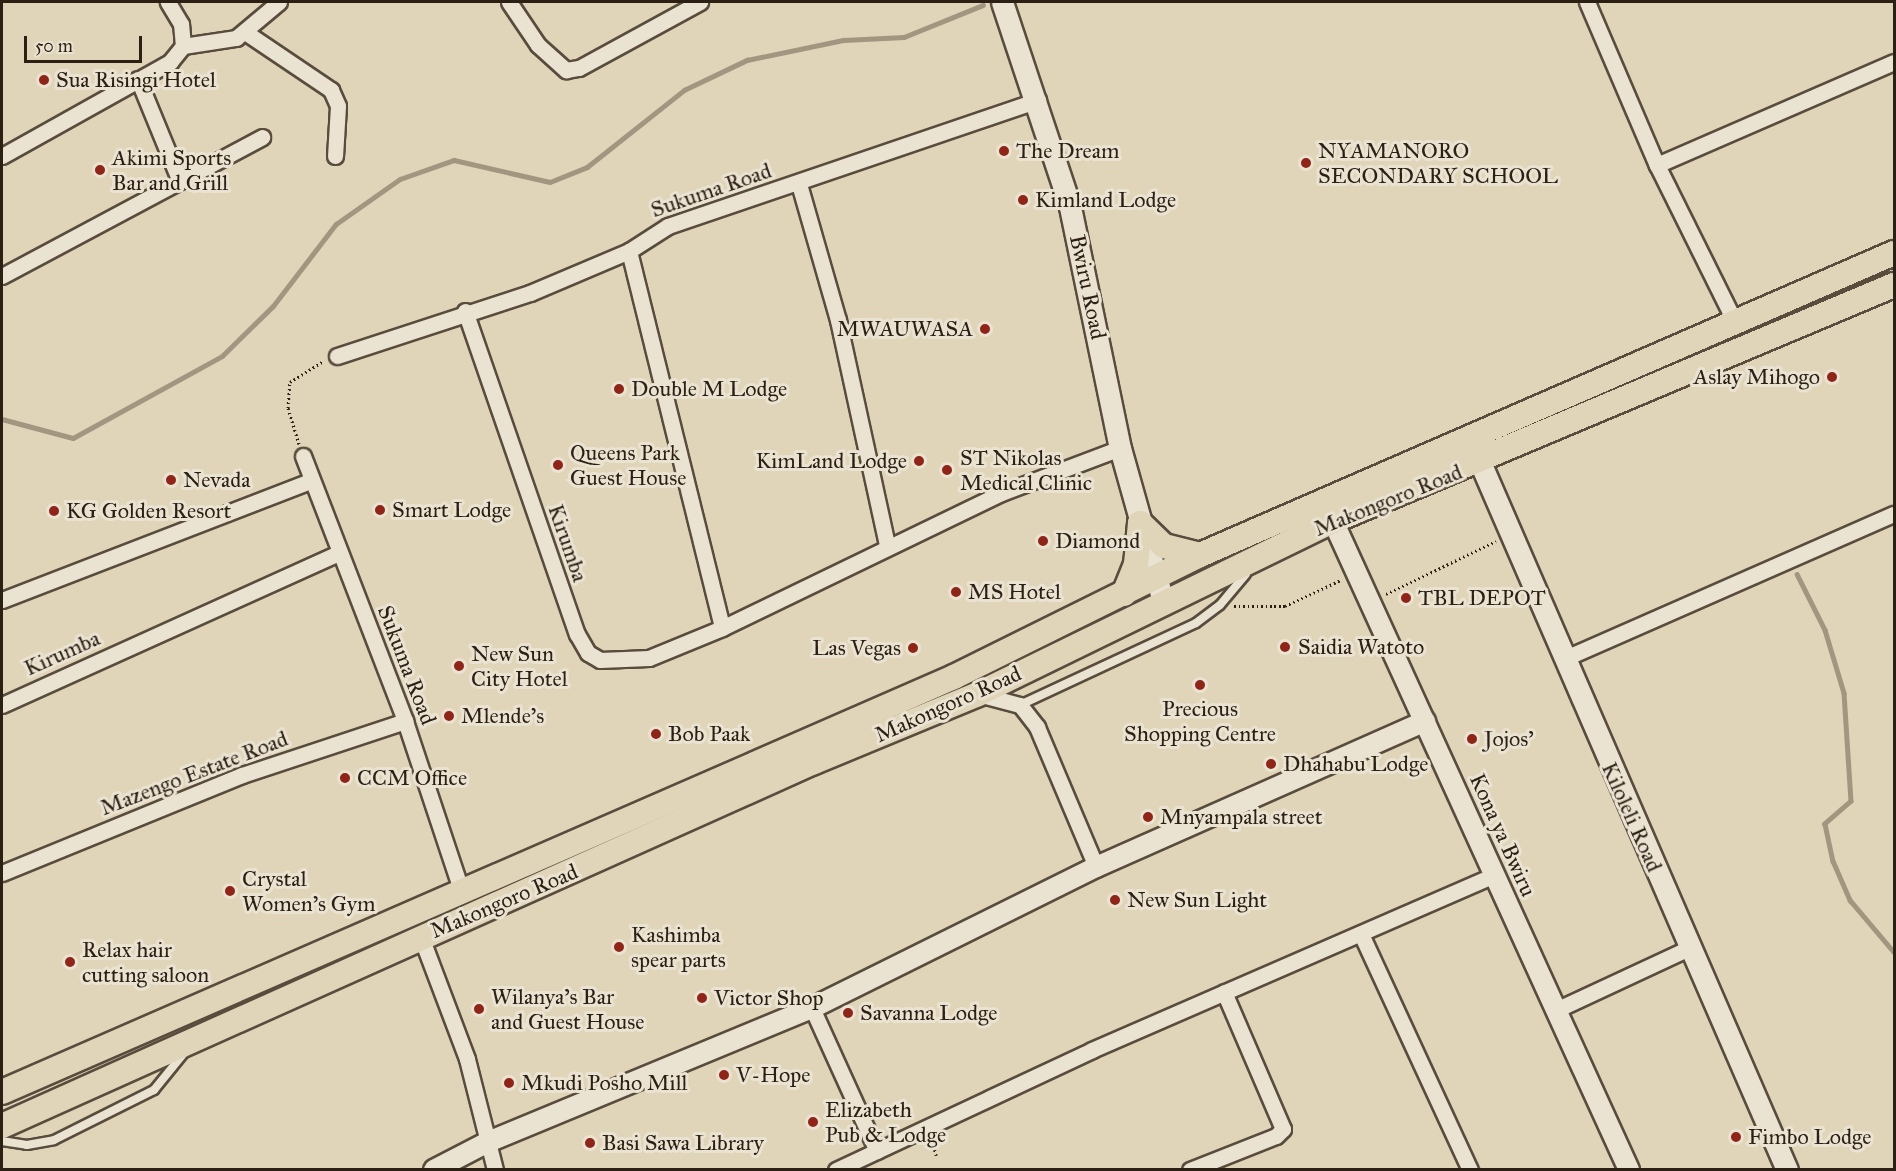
<!DOCTYPE html>
<html>
<head>
<meta charset="utf-8">
<style>
	body { margin:0 }
	#map { position:relative; width:1896px; height:1171px; overflow:hidden; background:#e0d4b9; font-family:"IM FELL Great Primer",serif }
	div>[style] { position:absolute }
	.stream>* { height:4.5px; margin:-2.25px; padding:0 2.25px; transform-origin:2.25px; border-radius:2.25px; background:#a39681 }
	.path>* { height:3px; margin-top:-1.5px; transform-origin:0; background:repeating-linear-gradient(90deg,#2c1f14 0 1.5px,transparent 0 4.5px) }
	.roads { filter:drop-shadow(2px 0 #594c3d) drop-shadow(-2px 0 #594c3d) drop-shadow(0 2px #594c3d) drop-shadow(0 -2px #594c3d) }
	.service>* { height:8px; margin:-4px; padding:0 4px; transform-origin:4px; border-radius:4px; background:#ebe3d2 }
	.minor>* { height:15px; margin:-7.5px; padding:0 7.5px; transform-origin:7.5px; border-radius:7.5px; background:#ebe3d2 }
	.tertiary>* { height:20px; margin:-10px; padding:0 10px; transform-origin:10px; border-radius:10px; background:#ebe3d2 }
	.secondary>* { height:21px; margin:-10.5px; padding:0 10.5px; transform-origin:10.5px; border-radius:10.5px; background:#ebe3d2 }
	.primary>* { height:24px; margin:-12px; padding:0 12px; transform-origin:12px; border-radius:12px; background:#e0d4b9 }
	.dots>* { width:16px; height:16px; translate:-50% -50%; box-sizing:border-box; border:3px solid #ebe3d2; border-radius:50% }
	span { translate:-50% -50%; white-space:nowrap; text-align:center; line-height:1.15; -webkit-text-stroke:6px #ebe3d2; paint-order:stroke }
	.poi-label { font-size:22px; color:#2c1f14 }
	.left { translate:0 -50%; text-align:left }
	.right { translate:-100% -50%; text-align:right }
	.street-label { font-size:22px; color:#2c1f14 }
	.frame { position:absolute; inset:0; border:3px solid #2c1f14; pointer-events:none }
	.scale { position:absolute; left:24px; top:36px; width:118px; height:27px; box-sizing:border-box; border:3px solid #2c1f14; border-top:0; padding-left:8px; font-size:18px; line-height:21px; white-space:nowrap; color:#2c1f14; -webkit-text-stroke:4px #ebe3d2; paint-order:stroke }
</style>
</head>
<body>
<div id="map">
	<div class="stream">
		<i style="left:2px;top:419px;width:73px;rotate:15deg"></i>
		<i style="left:73px;top:438px;width:170px;rotate:-28.8deg"></i>
		<i style="left:222px;top:356px;width:71px;rotate:-44.4deg"></i>
		<i style="left:273px;top:306px;width:103px;rotate:-52.5deg"></i>
		<i style="left:336px;top:224px;width:78px;rotate:-35.1deg"></i>
		<i style="left:400px;top:179px;width:57px;rotate:-19.4deg"></i>
		<i style="left:454px;top:160px;width:98px;rotate:12.9deg"></i>
		<i style="left:550px;top:182px;width:40px;rotate:-22deg"></i>
		<i style="left:587px;top:167px;width:124px;rotate:-38.4deg"></i>
		<i style="left:684px;top:90px;width:70px;rotate:-25.5deg"></i>
		<i style="left:747px;top:60px;width:99px;rotate:-11.7deg"></i>
		<i style="left:844px;top:40px;width:60px;rotate:-2.9deg"></i>
		<i style="left:904px;top:37px;width:85px;rotate:-22.1deg"></i>
		<i style="left:1797px;top:574px;width:63px;rotate:63.4deg"></i>
		<i style="left:1825px;top:630px;width:66px;rotate:73.2deg"></i>
		<i style="left:1844px;top:693px;width:108px;rotate:86.3deg"></i>
		<i style="left:1851px;top:801px;width:35px;rotate:139deg"></i>
		<i style="left:1825px;top:824px;width:38px;rotate:78deg"></i>
		<i style="left:1833px;top:861px;width:43px;rotate:66.4deg"></i>
		<i style="left:1850px;top:900px;width:68px;rotate:49.8deg"></i>
	</div>
	<div class="path">
		<i style="left:299px;top:444px;width:38px;rotate:-107deg"></i>
		<i style="left:288px;top:408px;width:26px;rotate:-86deg"></i>
		<i style="left:290px;top:382px;width:40px;rotate:-32deg"></i>
		<i style="left:1386px;top:594px;width:122px;rotate:-25.7deg"></i>
		<i style="left:1234px;top:606px;width:51px"></i>
		<i style="left:1285px;top:606px;width:62px;rotate:-24.9deg"></i>
		<i style="left:932px;top:1141px;width:15px;rotate:74deg"></i>
	</div>
	<div class="roads">
		<div class="service">
			<i style="left:1020px;top:705px;width:194px;rotate:-25deg"></i>
			<i style="left:1196px;top:623px;width:30px;rotate:-37deg"></i>
			<i style="left:1220px;top:605px;width:40px;rotate:-50deg"></i>
			<i style="left:2px;top:1141px;width:25px;rotate:9deg"></i>
			<i style="left:27px;top:1145px;width:27px;rotate:-10deg"></i>
			<i style="left:54px;top:1140px;width:112px;rotate:-26.6deg"></i>
			<i style="left:154px;top:1090px;width:48px;rotate:-51deg"></i>
		</div>
		<div class="minor">
			<i style="left:509px;top:2px;width:52px;rotate:56deg"></i>
			<i style="left:538px;top:45px;width:38px;rotate:42deg"></i>
			<i style="left:566px;top:70px;width:13px;rotate:-9deg"></i>
			<i style="left:579px;top:68px;width:138px;rotate:-28.6deg"></i>
			<i style="left:1587px;top:2px;width:177px;rotate:66.8deg"></i>
			<i style="left:1657px;top:165px;width:173px;rotate:63.6deg"></i>
			<i style="left:245px;top:32px;width:104px;rotate:34deg"></i>
			<i style="left:331px;top:90px;width:17px;rotate:66deg"></i>
			<i style="left:338px;top:106px;width:50px;rotate:93.4deg"></i>
			<i style="left:183px;top:46px;width:54px;rotate:-8.6deg"></i>
			<i style="left:236px;top:38px;width:56px;rotate:-39.9deg"></i>
			<i style="left:138px;top:79px;width:108px;rotate:67.7deg"></i>
			<i style="left:2px;top:156px;width:193px;rotate:-29.2deg"></i>
			<i style="left:170px;top:62px;width:21px;rotate:-51deg"></i>
			<i style="left:183px;top:46px;width:22px;rotate:-95deg"></i>
			<i style="left:181px;top:24px;width:26px;rotate:-121deg"></i>
			<i style="left:1657px;top:165px;width:258px;rotate:-23.5deg"></i>
			<i style="left:799px;top:184px;width:141px;rotate:74deg"></i>
			<i style="left:838px;top:320px;width:230px;rotate:77.7deg"></i>
			<i style="left:629px;top:251px;width:388px;rotate:76.1deg"></i>
			<i style="left:2px;top:276px;width:295px;rotate:-28.1deg"></i>
			<i style="left:465px;top:311px;width:342px;rotate:70.9deg"></i>
			<i style="left:577px;top:634px;width:22px;rotate:60deg"></i>
			<i style="left:588px;top:653px;width:14px;rotate:30deg"></i>
			<i style="left:600px;top:660px;width:49px;rotate:-2.3deg"></i>
			<i style="left:649px;top:658px;width:79px;rotate:-22.3deg"></i>
			<i style="left:722px;top:628px;width:310px;rotate:-25.8deg"></i>
			<i style="left:1001px;top:493px;width:127px;rotate:-20.7deg"></i>
			<i style="left:337px;top:356px;width:203px;rotate:-18.1deg"></i>
			<i style="left:530px;top:293px;width:108px;rotate:-23deg"></i>
			<i style="left:629px;top:251px;width:46px;rotate:-32.7deg"></i>
			<i style="left:668px;top:226px;width:391px;rotate:-18.8deg"></i>
			<i style="left:303px;top:456px;width:284px;rotate:68.9deg"></i>
			<i style="left:405px;top:721px;width:180px;rotate:71.6deg"></i>
			<i style="left:2px;top:600px;width:331px;rotate:-21.1deg"></i>
			<i style="left:1563px;top:659px;width:361px;rotate:-23.7deg"></i>
			<i style="left:978px;top:694px;width:43px;rotate:14.7deg"></i>
			<i style="left:1020px;top:705px;width:28px;rotate:52deg"></i>
			<i style="left:1037px;top:727px;width:152px;rotate:67.1deg"></i>
			<i style="left:2px;top:705px;width:369px;rotate:-24.3deg"></i>
			<i style="left:2px;top:873px;width:259px;rotate:-22.2deg"></i>
			<i style="left:242px;top:775px;width:172px;rotate:-18.3deg"></i>
			<i style="left:1361px;top:934px;width:260px;rotate:65.2deg"></i>
			<i style="left:421px;top:937px;width:130px;rotate:69.3deg"></i>
			<i style="left:467px;top:1059px;width:114px;rotate:75.8deg"></i>
			<i style="left:812px;top:1008px;width:157px;rotate:65.6deg"></i>
			<i style="left:1556px;top:1010px;width:147px;rotate:-25deg"></i>
			<i style="left:836px;top:1170px;width:283px;rotate:-25.1deg"></i>
			<i style="left:1092px;top:1050px;width:439px;rotate:-23.5deg"></i>
			<i style="left:1190px;top:1170px;width:92px;rotate:-21.6deg"></i>
			<i style="left:1276px;top:1136px;width:10px;rotate:-45deg"></i>
			<i style="left:1283px;top:1129px;width:149px;rotate:-113.3deg"></i>
		</div>
		<div class="tertiary">
			<i style="left:1333px;top:521px;width:713px;rotate:65.48deg"></i>
			<i style="left:434px;top:1170px;width:61px;rotate:-27.4deg"></i>
			<i style="left:488px;top:1142px;width:351px;rotate:-22.5deg"></i>
			<i style="left:812px;top:1008px;width:317px;rotate:-26.4deg"></i>
			<i style="left:1096px;top:867px;width:360px;rotate:-23.9deg"></i>
		</div>
		<div class="secondary">
			<i style="left:1002px;top:2px;width:216px;rotate:71.6deg"></i>
			<i style="left:1070px;top:207px;width:246px;rotate:78.3deg"></i>
			<i style="left:1120px;top:448px;width:159px;rotate:74.3deg"></i>
			<i style="left:1473px;top:446px;width:789px;rotate:66.55deg"></i>
		</div>
		<div class="primary">
			<i style="left:1140px;top:523px;width:33px;rotate:44deg"></i>
			<i style="left:1164px;top:546px;width:37px;rotate:14deg"></i>
			<i style="left:1124px;top:594px;width:32px;rotate:-68deg"></i>
			<i style="left:1136px;top:564px;width:41px;rotate:-84.4deg"></i>
			<i style="left:2px;top:1092px;width:1039px;rotate:-23.55deg"></i>
			<i style="left:954px;top:677px;width:275px;rotate:-26.4deg"></i>
			<i style="left:1200px;top:555px;width:757px;rotate:-23.52deg"></i>
			<i style="left:2px;top:1126px;width:890px;rotate:-24.15deg"></i>
			<i style="left:814px;top:762px;width:178px;rotate:-22.5deg"></i>
			<i style="left:978px;top:694px;width:395px;rotate:-26deg"></i>
			<i style="left:1333px;top:521px;width:609px;rotate:-22.82deg"></i>
		</div>
	</div>
	<div class="dots">
		<i style="left:44px;top:80px;background:#8f2418"></i>
		<i style="left:1004px;top:151px;background:#8f2418"></i>
		<i style="left:1306px;top:163px;background:#8f2418"></i>
		<i style="left:100px;top:170px;background:#8f2418"></i>
		<i style="left:1023px;top:200px;background:#8f2418"></i>
		<i style="left:985px;top:329px;background:#8f2418"></i>
		<i style="left:1832px;top:377px;background:#8f2418"></i>
		<i style="left:619px;top:389px;background:#8f2418"></i>
		<i style="left:919px;top:461px;background:#8f2418"></i>
		<i style="left:558px;top:465px;background:#8f2418"></i>
		<i style="left:947px;top:470px;background:#8f2418"></i>
		<i style="left:171px;top:480px;background:#8f2418"></i>
		<i style="left:380px;top:510px;background:#8f2418"></i>
		<i style="left:54px;top:511px;background:#8f2418"></i>
		<i style="left:1043px;top:541px;background:#8f2418"></i>
		<i style="left:956px;top:592px;background:#8f2418"></i>
		<i style="left:1406px;top:598px;background:#8f2418"></i>
		<i style="left:1285px;top:647px;background:#8f2418"></i>
		<i style="left:913px;top:648px;background:#8f2418"></i>
		<i style="left:459px;top:666px;background:#8f2418"></i>
		<i style="left:1200px;top:685px;background:#8f2418"></i>
		<i style="left:449px;top:716px;background:#8f2418"></i>
		<i style="left:656px;top:734px;background:#8f2418"></i>
		<i style="left:1472px;top:739px;background:#8f2418"></i>
		<i style="left:1271px;top:764px;background:#8f2418"></i>
		<i style="left:345px;top:778px;background:#8f2418"></i>
		<i style="left:1148px;top:817px;background:#8f2418"></i>
		<i style="left:230px;top:891px;background:#8f2418"></i>
		<i style="left:1115px;top:900px;background:#8f2418"></i>
		<i style="left:619px;top:947px;background:#8f2418"></i>
		<i style="left:70px;top:962px;background:#8f2418"></i>
		<i style="left:702px;top:998px;background:#8f2418"></i>
		<i style="left:479px;top:1009px;background:#8f2418"></i>
		<i style="left:848px;top:1013px;background:#8f2418"></i>
		<i style="left:724px;top:1075px;background:#8f2418"></i>
		<i style="left:509px;top:1083px;background:#8f2418"></i>
		<i style="left:813px;top:1122px;background:#8f2418"></i>
		<i style="left:1736px;top:1137px;background:#8f2418"></i>
		<i style="left:590px;top:1143px;background:#8f2418"></i>
	</div>
	<div class="poi-label">
		<span class="left" style="left:56px;top:80px">Sua Risingi Hotel</span>
		<span class="left" style="left:1318px;top:163px">NYAMANORO<br>SECONDARY SCHOOL</span>
		<span class="left" style="left:1016px;top:151px">The Dream</span>
		<span class="left" style="left:112px;top:170px">Akimi Sports<br>Bar and Grill</span>
		<span class="left" style="left:1035px;top:200px">Kimland Lodge</span>
		<span class="right" style="left:973px;top:329px">MWAUWASA</span>
		<span class="right" style="left:1820px;top:377px">Aslay Mihogo</span>
		<span class="left" style="left:631px;top:389px">Double M Lodge</span>
		<span class="left" style="left:570px;top:465px">Queens Park<br>Guest House</span>
		<span class="left" style="left:960px;top:470px">ST Nikolas<br>Medical Clinic</span>
		<span class="right" style="left:907px;top:461px">KimLand Lodge</span>
		<span class="left" style="left:183px;top:480px">Nevada</span>
		<span class="left" style="left:392px;top:510px">Smart Lodge</span>
		<span class="left" style="left:66px;top:511px">KG Golden Resort</span>
		<span class="left" style="left:1055px;top:541px">Diamond</span>
		<span class="left" style="left:968px;top:592px">MS Hotel</span>
		<span class="left" style="left:1418px;top:598px">TBL DEPOT</span>
		<span class="left" style="left:1298px;top:647px">Saidia Watoto</span>
		<span class="right" style="left:901px;top:648px">Las Vegas</span>
		<span class="left" style="left:471px;top:666px">New Sun<br>City Hotel</span>
		<span style="left:1200px;top:721px">Precious<br>Shopping Centre</span>
		<span class="left" style="left:461px;top:716px">Mlende's</span>
		<span class="left" style="left:668px;top:734px">Bob Paak</span>
		<span class="left" style="left:1484px;top:739px">Jojos'</span>
		<span class="left" style="left:1283px;top:764px">Dhahabu Lodge</span>
		<span class="left" style="left:357px;top:778px">CCM Office</span>
		<span class="left" style="left:1160px;top:817px">Mnyampala street</span>
		<span class="left" style="left:242px;top:891px">Crystal<br>Women's Gym</span>
		<span class="left" style="left:1127px;top:900px">New Sun Light</span>
		<span class="left" style="left:631px;top:947px">Kashimba<br>spear parts</span>
		<span class="left" style="left:82px;top:962px">Relax hair<br>cutting saloon</span>
		<span class="left" style="left:491px;top:1009px">Wilanya's Bar<br>and Guest House</span>
		<span class="left" style="left:714px;top:998px">Victor Shop</span>
		<span class="left" style="left:860px;top:1013px">Savanna Lodge</span>
		<span class="left" style="left:736px;top:1075px">V-Hope</span>
		<span class="left" style="left:521px;top:1083px">Mkudi Posho Mill</span>
		<span class="left" style="left:825px;top:1122px">Elizabeth<br>Pub &amp; Lodge</span>
		<span class="left" style="left:1748px;top:1137px">Fimbo Lodge</span>
		<span class="left" style="left:602px;top:1143px">Basi Sawa Library</span>
	</div>
	<div class="street-label">
		<span style="left:711px;top:190px;rotate:-19deg">Sukuma Road</span>
		<span style="left:1088px;top:287px;rotate:78deg">Bwiru Road</span>
		<span style="left:1388px;top:500px;rotate:-22deg">Makongoro Road</span>
		<span style="left:568px;top:543px;rotate:71deg">Kirumba</span>
		<span style="left:62px;top:653px;rotate:-24deg">Kirumba</span>
		<span style="left:407px;top:665px;rotate:69deg">Sukuma Road</span>
		<span style="left:948px;top:704px;rotate:-24deg">Makongoro Road</span>
		<span style="left:194px;top:773px;rotate:-21deg">Mazengo Estate Road</span>
		<span style="left:1632px;top:817px;rotate:66deg">Kiloleli Road</span>
		<span style="left:1503px;top:835px;rotate:66deg">Kona ya Bwiru</span>
		<span style="left:504px;top:901px;rotate:-23deg">Makongoro Road</span>
	</div>
	<div class="frame"></div>
	<div class="scale">50 m</div>
</div>
</body>
</html>
